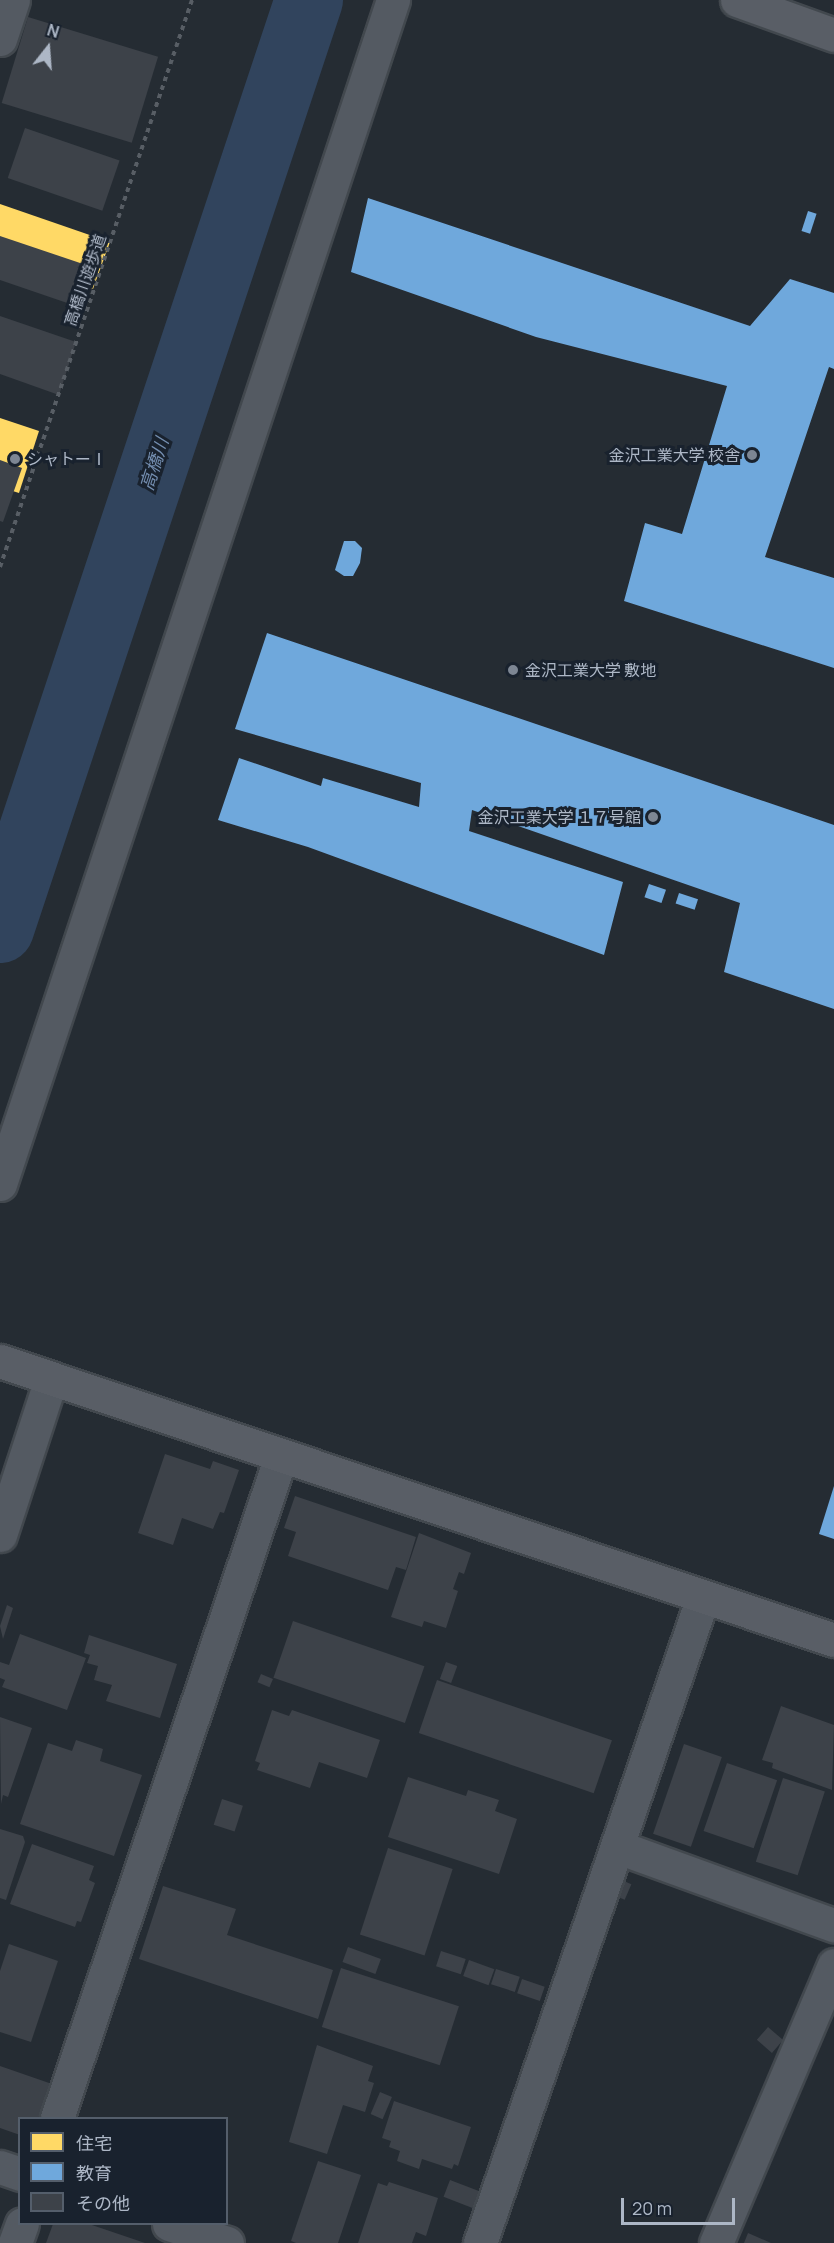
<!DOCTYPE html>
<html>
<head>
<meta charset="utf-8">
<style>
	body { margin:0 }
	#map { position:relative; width:834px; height:2243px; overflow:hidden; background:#252c33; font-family:Manrope,"Noto Sans JP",sans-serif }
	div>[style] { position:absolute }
	.homes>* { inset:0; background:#ffd966 }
	.schools>* { inset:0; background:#6fa8dc; transform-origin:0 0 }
	.river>* { height:68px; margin:-34px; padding:0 34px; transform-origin:34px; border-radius:34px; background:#31445d }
	.building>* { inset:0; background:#3d4249; transform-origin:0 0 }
	.path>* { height:4px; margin-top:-2px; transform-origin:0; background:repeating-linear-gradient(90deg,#585e65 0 4.5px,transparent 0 9px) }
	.roads { filter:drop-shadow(2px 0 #42484e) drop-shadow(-2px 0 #42484e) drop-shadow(0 2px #42484e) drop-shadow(0 -2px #42484e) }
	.street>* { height:33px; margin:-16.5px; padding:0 16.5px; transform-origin:16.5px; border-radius:16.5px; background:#545a62 }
	.secondary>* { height:33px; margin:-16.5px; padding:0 16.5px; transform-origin:16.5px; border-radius:16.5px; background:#595e66 }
	.dots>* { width:16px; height:16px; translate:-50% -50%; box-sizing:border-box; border:3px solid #19222e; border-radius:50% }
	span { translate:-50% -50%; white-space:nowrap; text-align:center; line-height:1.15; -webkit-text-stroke:6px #19222e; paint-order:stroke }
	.street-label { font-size:16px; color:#adb7c6 }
	.poi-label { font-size:16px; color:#adb7c6 }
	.right { translate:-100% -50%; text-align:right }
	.left { translate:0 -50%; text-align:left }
	.water-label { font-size:18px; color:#748eb0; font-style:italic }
	.legend { position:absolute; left:18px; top:2117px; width:210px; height:108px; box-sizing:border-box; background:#19222e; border:2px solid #545e6b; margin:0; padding:8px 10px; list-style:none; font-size:18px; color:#adb7c6 }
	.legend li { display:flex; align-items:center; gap:12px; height:30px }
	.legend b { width:30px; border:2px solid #545e6b }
	.north { position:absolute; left:18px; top:18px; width:60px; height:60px; -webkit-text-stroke:4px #19222e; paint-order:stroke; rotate:17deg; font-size:16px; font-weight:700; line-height:24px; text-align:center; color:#adb7c6 }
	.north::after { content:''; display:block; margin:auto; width:21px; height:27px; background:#adb7c6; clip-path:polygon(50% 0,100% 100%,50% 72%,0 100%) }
	.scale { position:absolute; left:621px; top:2198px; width:114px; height:27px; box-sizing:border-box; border:3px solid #adb7c6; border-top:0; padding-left:8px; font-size:18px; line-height:21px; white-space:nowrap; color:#adb7c6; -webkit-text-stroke:4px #19222e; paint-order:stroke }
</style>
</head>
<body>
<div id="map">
	<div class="homes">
		<i style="clip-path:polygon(0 204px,110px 242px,93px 289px,0 257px)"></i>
		<i style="clip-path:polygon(0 418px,39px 431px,19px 493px,0 487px)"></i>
	</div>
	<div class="schools">
		<i style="clip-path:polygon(368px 198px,750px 326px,790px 279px,834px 293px,834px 369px,829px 367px,765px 557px,834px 578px,834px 668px,624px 601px,645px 523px,682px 534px,727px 386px,536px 337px,351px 272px)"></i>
		<i style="left:808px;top:211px;width:9px;height:21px;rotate:18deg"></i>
		<i style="clip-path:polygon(344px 541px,355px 541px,362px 548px,360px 563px,353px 576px,344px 576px,335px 570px)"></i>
		<i style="clip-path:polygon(267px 633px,834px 825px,834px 1009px,724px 972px,740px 903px,472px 810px,469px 831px,623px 882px,604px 955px,308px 847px,218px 820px,239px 758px,321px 786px,323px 778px,419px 807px,421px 783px,235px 729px)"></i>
		<i style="left:649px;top:884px;width:18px;height:14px;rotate:19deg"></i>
		<i style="left:679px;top:893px;width:20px;height:11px;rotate:18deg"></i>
		<i style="clip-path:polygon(834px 1486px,834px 1539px,819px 1534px)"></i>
	</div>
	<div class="river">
		<i style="left:0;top:929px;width:979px;rotate:-71.6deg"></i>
	</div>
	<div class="building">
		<i style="left:28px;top:17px;width:136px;height:90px;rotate:17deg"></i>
		<i style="left:25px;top:128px;width:100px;height:53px;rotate:19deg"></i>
		<i style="clip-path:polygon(0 236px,89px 266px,76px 306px,0 280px)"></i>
		<i style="clip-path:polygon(0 316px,76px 342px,59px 395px,0 374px)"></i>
		<i style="clip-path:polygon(0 460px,22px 468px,3px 522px,0 521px)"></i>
		<i style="clip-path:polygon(165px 1454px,210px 1469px,213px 1461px,239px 1470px,224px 1513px,220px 1512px,213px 1529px,182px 1518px,173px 1545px,138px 1533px)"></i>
		<i style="clip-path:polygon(295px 1496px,416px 1537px,406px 1570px,396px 1567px,388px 1590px,288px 1556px,296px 1532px,284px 1528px)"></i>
		<i style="clip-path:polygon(419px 1533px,471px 1553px,464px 1574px,459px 1572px,453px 1589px,458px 1591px,446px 1628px,424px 1621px,422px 1627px,391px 1617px)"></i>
		<i style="clip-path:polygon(7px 1605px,13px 1608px,3px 1639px,0 1626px)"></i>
		<i style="left:293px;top:1621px;width:139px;height:60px;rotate:19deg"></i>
		<i style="clip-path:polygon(20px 1634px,86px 1658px,67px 1710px,2px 1687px,5px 1680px,0 1678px,0 1662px,9px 1665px)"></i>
		<i style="clip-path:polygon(89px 1635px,177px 1664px,160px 1718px,106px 1701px,112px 1685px,94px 1680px,98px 1666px,87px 1663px,90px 1655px,84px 1653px)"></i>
		<i style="left:446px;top:1662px;width:12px;height:18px;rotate:20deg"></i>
		<i style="left:261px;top:1674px;width:13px;height:9px;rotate:23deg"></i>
		<i style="left:437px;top:1680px;width:185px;height:56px;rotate:19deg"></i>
		<i style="clip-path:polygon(781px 1706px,834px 1725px,832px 1790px,772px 1768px,773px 1763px,762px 1760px)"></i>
		<i style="clip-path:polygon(272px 1710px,289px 1716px,292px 1710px,380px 1740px,367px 1778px,319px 1762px,310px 1788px,257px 1770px,260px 1763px,255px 1761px)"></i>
		<i style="clip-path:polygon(0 1717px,32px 1728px,8px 1797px,3px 1795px,1px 1804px)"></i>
		<i style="clip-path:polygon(76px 1740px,103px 1749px,100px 1761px,142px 1775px,114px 1856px,20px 1824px,48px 1743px,72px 1751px)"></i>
		<i style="left:684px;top:1744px;width:40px;height:95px;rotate:19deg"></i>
		<i style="left:727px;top:1763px;width:53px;height:72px;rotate:19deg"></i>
		<i style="clip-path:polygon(408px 1777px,466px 1796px,468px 1790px,499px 1800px,495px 1811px,517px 1819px,499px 1874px,388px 1837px)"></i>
		<i style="left:783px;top:1778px;width:44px;height:88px;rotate:18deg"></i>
		<i style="left:222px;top:1799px;width:22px;height:27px;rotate:18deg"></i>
		<i style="clip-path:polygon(0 1829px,23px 1836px,25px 1842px,6px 1900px,0 1898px)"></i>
		<i style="clip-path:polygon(32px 1844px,94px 1866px,89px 1880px,95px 1883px,81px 1922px,77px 1921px,75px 1927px,10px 1904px)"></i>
		<i style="left:388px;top:1848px;width:68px;height:91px;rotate:18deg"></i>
		<i style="left:624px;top:1881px;width:8px;height:17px;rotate:23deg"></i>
		<i style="clip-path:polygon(163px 1886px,236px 1909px,227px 1935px,333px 1970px,318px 2019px,139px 1959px)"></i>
		<i style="clip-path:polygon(9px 1944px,58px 1961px,31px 2042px,0 2032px,0 1971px)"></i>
		<i style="left:348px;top:1947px;width:35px;height:16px;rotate:20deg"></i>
		<i style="left:441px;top:1951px;width:26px;height:16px;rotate:18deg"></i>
		<i style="left:469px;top:1960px;width:27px;height:17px;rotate:20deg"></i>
		<i style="left:341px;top:1968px;width:124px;height:62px;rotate:18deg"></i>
		<i style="left:496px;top:1969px;width:25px;height:16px;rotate:18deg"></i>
		<i style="left:522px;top:1979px;width:24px;height:15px;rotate:19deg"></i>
		<i style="left:768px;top:2027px;width:20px;height:17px;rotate:41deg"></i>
		<i style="clip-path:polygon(317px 2045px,373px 2066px,368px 2081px,374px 2083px,365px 2112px,343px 2105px,327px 2154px,289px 2142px)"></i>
		<i style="clip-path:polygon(0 2066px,52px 2084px,41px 2118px,20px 2118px,20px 2135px,0 2128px)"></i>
		<i style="left:380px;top:2092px;width:13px;height:24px;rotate:23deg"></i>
		<i style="clip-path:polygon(394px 2101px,471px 2127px,458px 2166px,454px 2164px,452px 2169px,422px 2159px,419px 2169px,397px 2161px,400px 2151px,389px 2147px,391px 2141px,382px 2138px)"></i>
		<i style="clip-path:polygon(318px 2161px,361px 2175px,338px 2243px,296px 2243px,291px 2241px)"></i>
		<i style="left:450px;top:2180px;width:33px;height:18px;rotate:21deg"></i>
		<i style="clip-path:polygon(389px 2182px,438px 2198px,426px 2236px,416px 2232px,412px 2243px,358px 2243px,378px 2183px,387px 2186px)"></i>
		<i style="clip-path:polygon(53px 2224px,89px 2224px,145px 2243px,46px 2243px)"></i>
		<i style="clip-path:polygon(748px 2233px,771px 2243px,744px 2243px)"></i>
	</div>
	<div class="path">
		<i style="left:0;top:567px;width:599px;rotate:-71.29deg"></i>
	</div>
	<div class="roads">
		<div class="street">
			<i style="left:0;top:39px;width:41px;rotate:-71.6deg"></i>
			<i style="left:0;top:1184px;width:1248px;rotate:-71.64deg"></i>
			<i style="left:0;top:1535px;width:164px;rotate:-71.9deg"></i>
			<i style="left:618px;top:1847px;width:230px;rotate:19.9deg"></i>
			<i style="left:57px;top:2118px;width:699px;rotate:-71.31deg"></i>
			<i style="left:0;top:2167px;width:21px;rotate:19deg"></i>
			<i style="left:169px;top:2224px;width:61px;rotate:18.1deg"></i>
			<i style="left:15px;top:2243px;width:20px;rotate:-70deg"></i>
			<i style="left:480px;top:2243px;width:683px;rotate:-70.96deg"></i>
			<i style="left:716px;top:2243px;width:302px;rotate:-67deg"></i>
		</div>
		<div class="secondary">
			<i style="left:737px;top:0;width:103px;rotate:19.8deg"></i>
			<i style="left:0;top:1361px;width:879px;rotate:18.5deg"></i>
		</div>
	</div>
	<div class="dots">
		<i style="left:752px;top:455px;background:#7d8693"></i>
		<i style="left:15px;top:459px;background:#7d8693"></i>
		<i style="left:513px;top:670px;background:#7d8693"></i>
		<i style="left:653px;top:817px;background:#7d8693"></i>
	</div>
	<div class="street-label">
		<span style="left:85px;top:280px;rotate:-71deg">高橋川遊歩道</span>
	</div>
	<div class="poi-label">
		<span class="right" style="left:740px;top:455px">金沢工業大学 校舎</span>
		<span class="left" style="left:27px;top:459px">シャトーⅠ</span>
		<span class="left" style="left:525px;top:670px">金沢工業大学 敷地</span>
		<span class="right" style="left:641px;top:817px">金沢工業大学 １７号館</span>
	</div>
	<div class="water-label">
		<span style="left:154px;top:464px;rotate:-72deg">高橋川</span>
	</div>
	<ul class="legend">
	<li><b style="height:16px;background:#ffd966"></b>住宅</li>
	<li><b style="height:16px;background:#6fa8dc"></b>教育</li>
	<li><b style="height:16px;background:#3d4249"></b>その他</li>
	</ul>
	<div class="north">N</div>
	<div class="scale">20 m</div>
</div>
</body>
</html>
